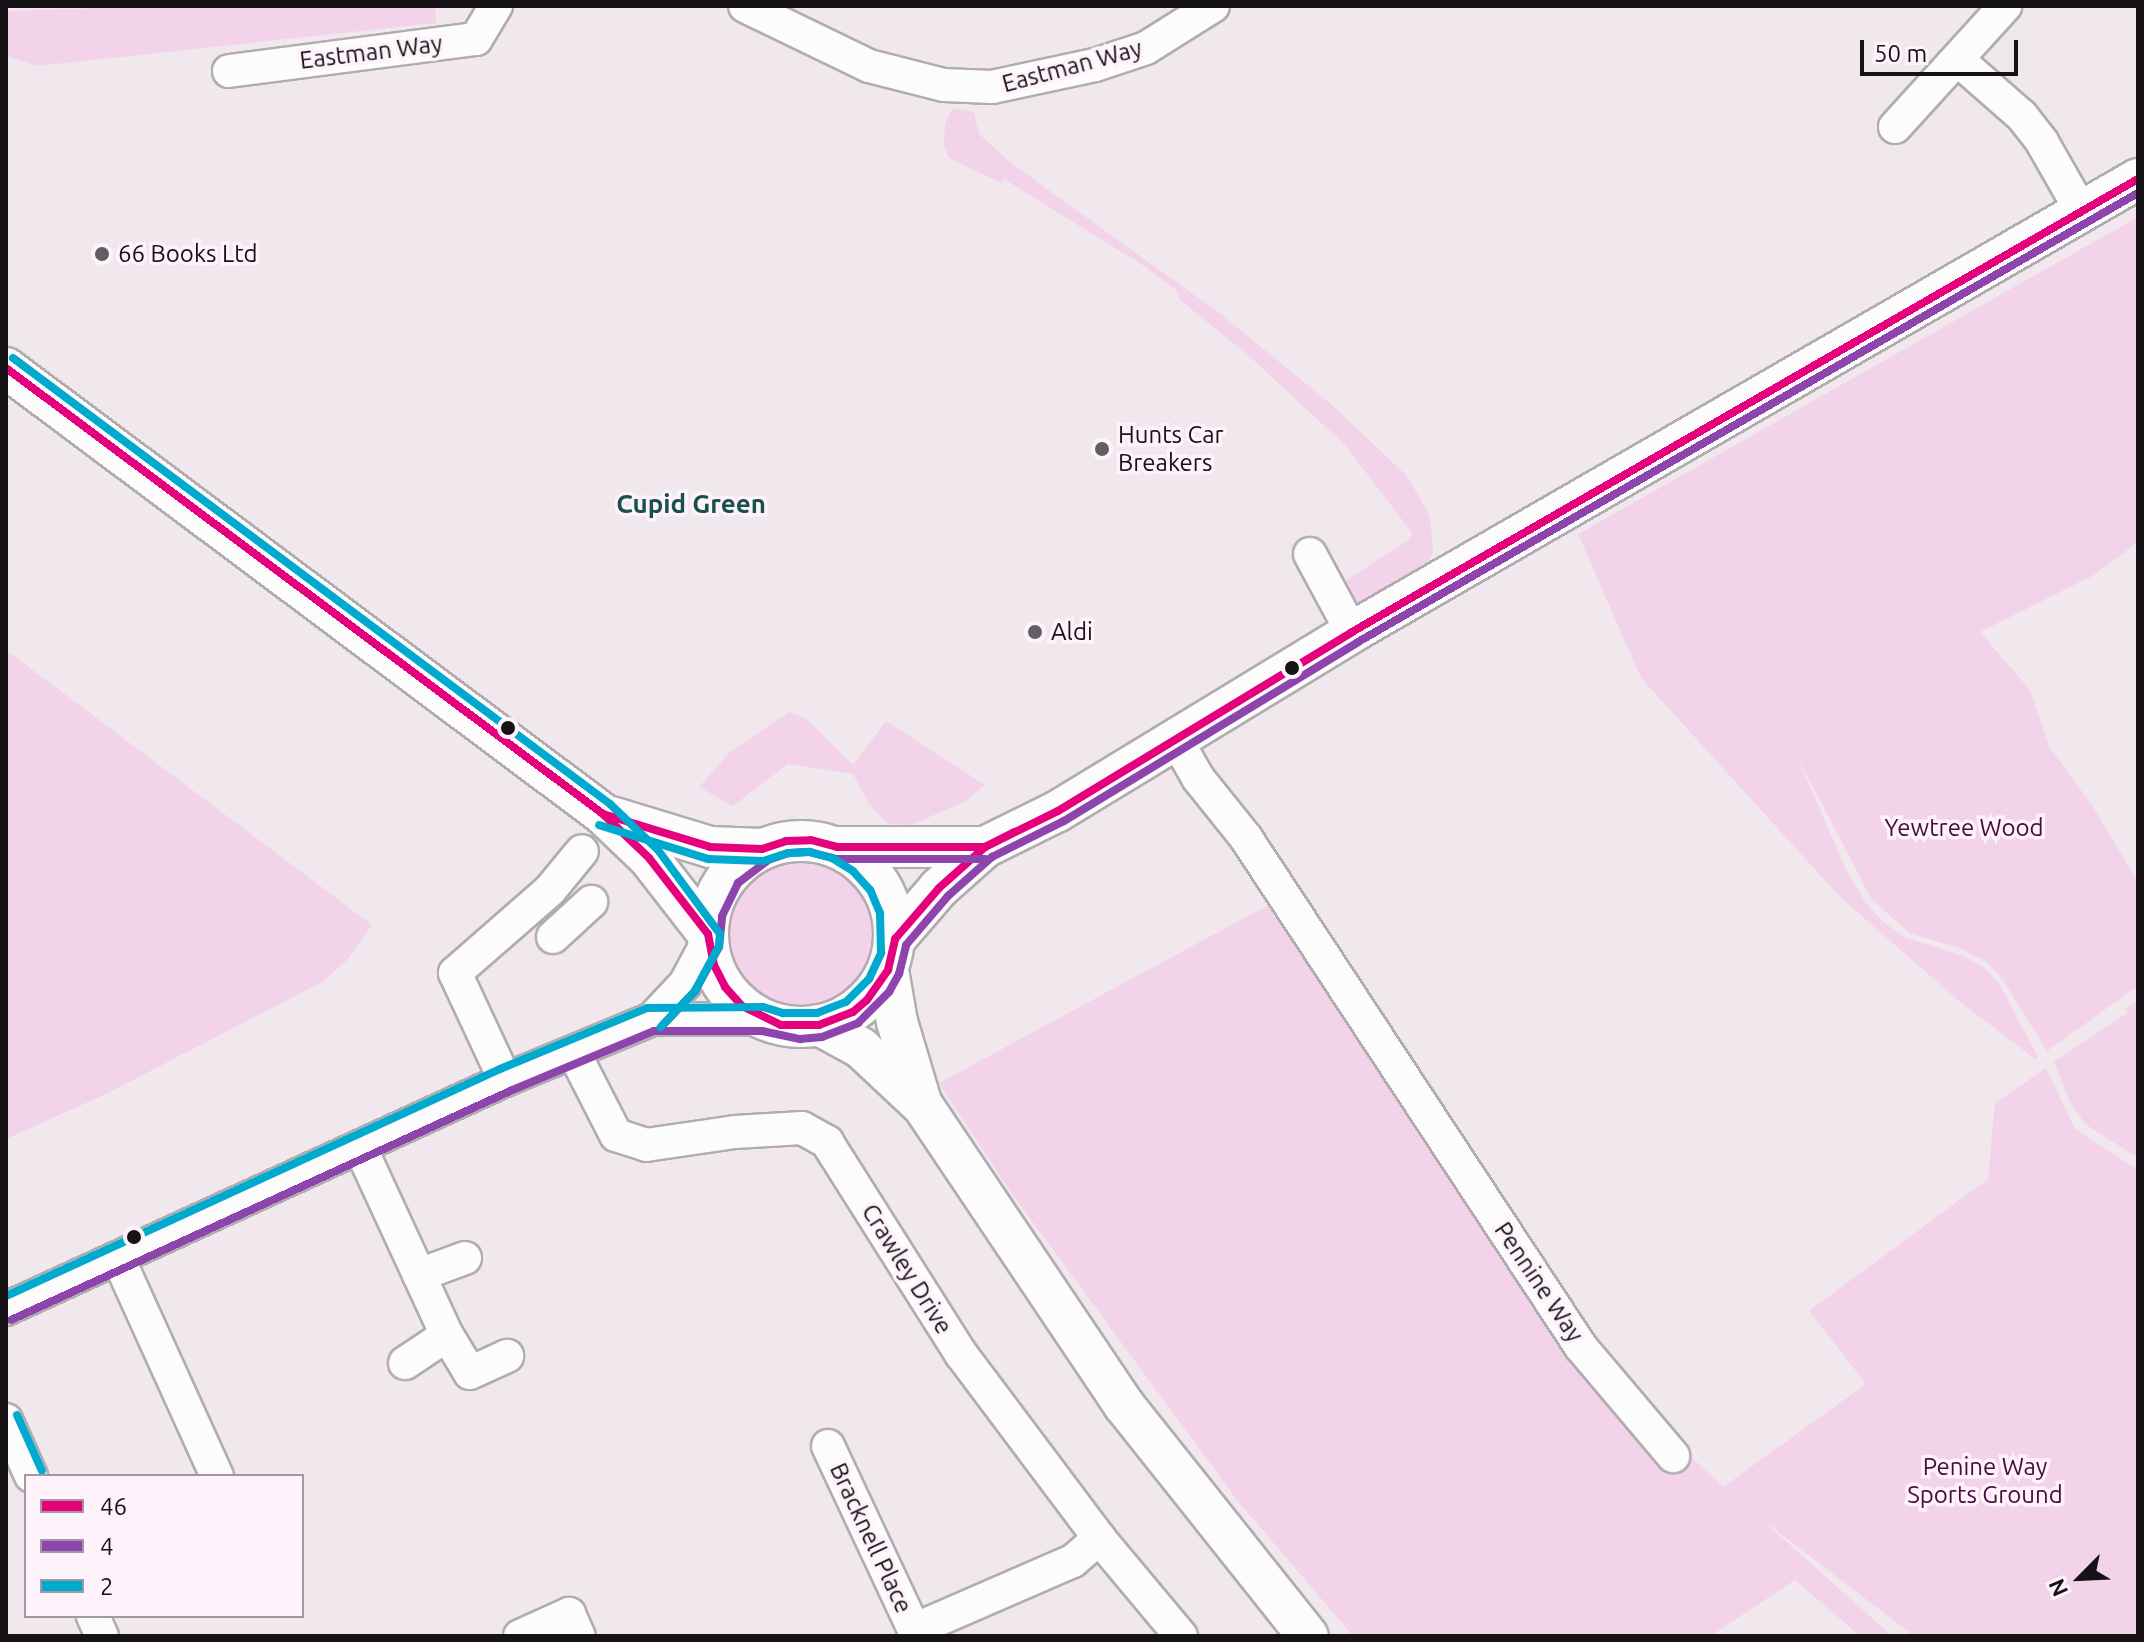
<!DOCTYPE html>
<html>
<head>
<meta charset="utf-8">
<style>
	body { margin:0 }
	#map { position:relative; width:2144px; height:1642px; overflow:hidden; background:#f0e8ed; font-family:Ubuntu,sans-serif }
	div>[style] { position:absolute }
	.green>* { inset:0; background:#f3d3ea }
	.round { border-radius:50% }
	.roads { filter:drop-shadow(2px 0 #b1acaf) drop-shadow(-2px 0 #b1acaf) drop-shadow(0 2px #b1acaf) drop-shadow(0 -2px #b1acaf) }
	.minor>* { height:32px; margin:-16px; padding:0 16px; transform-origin:16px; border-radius:16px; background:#fdfcfc }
	.major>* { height:40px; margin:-20px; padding:0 20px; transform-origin:20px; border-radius:20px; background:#fdfcfc }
	.major>.ring { margin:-20px; padding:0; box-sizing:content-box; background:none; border:40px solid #fdfcfc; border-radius:50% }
	.bus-1>* { height:8px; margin:-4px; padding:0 4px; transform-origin:4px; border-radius:4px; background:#e5007d }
	.bus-2>* { height:8px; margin:-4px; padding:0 4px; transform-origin:4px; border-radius:4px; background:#8e44ad }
	.bus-3>* { height:8px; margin:-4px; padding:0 4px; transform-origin:4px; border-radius:4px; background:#00a9ce }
	.dots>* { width:22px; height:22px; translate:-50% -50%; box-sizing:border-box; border:4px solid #fef3fb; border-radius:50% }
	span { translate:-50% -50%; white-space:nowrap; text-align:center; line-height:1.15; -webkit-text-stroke:7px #fef3fb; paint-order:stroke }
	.street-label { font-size:24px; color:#161215 }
	.poi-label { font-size:24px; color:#161215 }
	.left { translate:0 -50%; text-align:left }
	.park-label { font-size:24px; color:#490b3e }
	.neighbourhood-label { font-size:26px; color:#16514b; font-weight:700 }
	.frame { position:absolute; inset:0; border:8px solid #161215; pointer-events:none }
	.legend { position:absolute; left:24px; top:1474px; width:280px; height:144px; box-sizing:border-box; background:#fef3fb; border:2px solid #a1999f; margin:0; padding:10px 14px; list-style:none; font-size:24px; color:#161215 }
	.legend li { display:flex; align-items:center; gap:16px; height:40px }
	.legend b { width:40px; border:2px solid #a1999f }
	.north { position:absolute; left:2040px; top:1538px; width:80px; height:80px; -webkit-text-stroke:6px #fef3fb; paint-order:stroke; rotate:246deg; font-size:22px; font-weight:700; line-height:32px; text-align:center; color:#161215 }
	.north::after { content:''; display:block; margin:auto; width:28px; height:36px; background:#161215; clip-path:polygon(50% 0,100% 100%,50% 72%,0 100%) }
	.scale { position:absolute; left:1860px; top:40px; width:158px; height:36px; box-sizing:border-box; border:4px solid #161215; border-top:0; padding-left:10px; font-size:24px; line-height:28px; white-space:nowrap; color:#161215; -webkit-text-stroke:6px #fef3fb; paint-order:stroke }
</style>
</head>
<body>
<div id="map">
	<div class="green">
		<i style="clip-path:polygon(167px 6px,435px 6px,436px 23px,37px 66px,6px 56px,6px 11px)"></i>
		<i style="clip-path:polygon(953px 108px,974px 112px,979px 134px,1011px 163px,1222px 315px,1332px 405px,1407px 476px,1430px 516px,1433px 552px,1428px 563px,1356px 608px,1342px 583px,1408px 540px,1412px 533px,1346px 446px,1248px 355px,1180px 300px,1176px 290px,1141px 264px,1004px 179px,1001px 183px,949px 158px,944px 146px,945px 124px)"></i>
		<i style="clip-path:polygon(2138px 217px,2138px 542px,2094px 575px,1980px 632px,2030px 690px,2049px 746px,2093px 807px,2138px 882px,2138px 986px,2047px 1051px,2003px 980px,1987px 962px,1957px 947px,1911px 934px,1872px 900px,1797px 756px,1847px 872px,1866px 903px,1881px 920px,1904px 937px,1963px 956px,1985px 968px,2000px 985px,2038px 1057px,2035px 1059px,1959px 1001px,1840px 897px,1641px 678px,1578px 534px)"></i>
		<i style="clip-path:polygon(6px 650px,372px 925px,346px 961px,322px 982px,104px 1095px,6px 1139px)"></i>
		<i style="clip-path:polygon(789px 712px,807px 719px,853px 765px,886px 721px,985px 785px,964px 802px,911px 825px,888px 824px,869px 804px,853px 774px,788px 764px,733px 806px,699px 787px,729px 753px)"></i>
		<i class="round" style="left:722px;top:857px;width:158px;height:158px"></i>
		<i style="clip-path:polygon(1270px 904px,1572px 1352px,1637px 1406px,1723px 1487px,1866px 1384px,1809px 1311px,1988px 1179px,1995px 1103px,2046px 1068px,2075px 1129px,2138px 1170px,2138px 1636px,1914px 1636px,1760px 1518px,1892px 1636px,1860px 1636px,1795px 1580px,1710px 1636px,1353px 1636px,1237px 1500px,1007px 1187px,939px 1083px)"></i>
		<i style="clip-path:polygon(2138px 1001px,2138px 1158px,2085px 1124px,2070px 1102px,2054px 1062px,2127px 1013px,2125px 1009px)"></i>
	</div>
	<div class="roads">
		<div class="minor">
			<i style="left:745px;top:6px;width:138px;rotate:25.8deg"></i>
			<i style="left:869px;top:66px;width:77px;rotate:14.2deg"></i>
			<i style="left:944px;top:85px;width:48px;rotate:2.4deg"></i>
			<i style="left:992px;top:87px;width:105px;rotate:-12.1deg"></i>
			<i style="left:1095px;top:65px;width:54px;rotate:-18.4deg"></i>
			<i style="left:1146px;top:48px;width:79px;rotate:-32.1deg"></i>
			<i style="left:1958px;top:60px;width:85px;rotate:41.2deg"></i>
			<i style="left:2022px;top:116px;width:33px;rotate:52deg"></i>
			<i style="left:2042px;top:142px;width:81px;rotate:60.3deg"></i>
			<i style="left:229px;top:71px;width:249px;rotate:-7.4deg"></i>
			<i style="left:476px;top:39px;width:39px;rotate:-59deg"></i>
			<i style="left:1895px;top:127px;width:164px;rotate:-47.7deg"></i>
			<i style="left:1310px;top:554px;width:89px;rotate:61.7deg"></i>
			<i style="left:1177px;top:741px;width:43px;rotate:60.4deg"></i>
			<i style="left:1198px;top:778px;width:77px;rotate:51.3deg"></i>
			<i style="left:1246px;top:838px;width:609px;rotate:56.65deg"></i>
			<i style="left:1581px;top:1347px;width:143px;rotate:49.8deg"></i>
			<i style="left:553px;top:937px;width:52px;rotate:-42.6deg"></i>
			<i style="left:652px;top:1019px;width:48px;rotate:-46.7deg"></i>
			<i style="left:685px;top:984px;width:49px;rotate:-61.9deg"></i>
			<i style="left:574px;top:1053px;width:92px;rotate:62.9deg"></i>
			<i style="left:616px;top:1135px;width:32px;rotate:18deg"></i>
			<i style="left:646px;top:1145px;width:90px;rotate:-8.3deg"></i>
			<i style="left:735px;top:1132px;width:67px;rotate:-3.4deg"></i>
			<i style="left:802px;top:1128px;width:29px;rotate:29deg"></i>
			<i style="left:827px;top:1142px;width:251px;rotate:57.7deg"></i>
			<i style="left:961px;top:1354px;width:230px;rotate:53.1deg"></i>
			<i style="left:1099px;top:1538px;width:128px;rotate:50.1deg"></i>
			<i style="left:505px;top:1080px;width:118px;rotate:-115deg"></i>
			<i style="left:455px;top:973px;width:126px;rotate:-41.1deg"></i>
			<i style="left:550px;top:890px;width:50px;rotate:-50.6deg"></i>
			<i style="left:360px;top:1147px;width:207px;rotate:65.2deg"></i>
			<i style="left:447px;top:1335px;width:44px;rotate:58.8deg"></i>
			<i style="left:470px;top:1373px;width:41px;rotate:-24.7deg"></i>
			<i style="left:118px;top:1258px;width:239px;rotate:65.6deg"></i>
			<i style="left:419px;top:1275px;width:49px;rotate:-20.3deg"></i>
			<i style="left:6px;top:1309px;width:549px;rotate:-24.65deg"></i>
			<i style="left:505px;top:1080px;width:159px;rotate:-22.5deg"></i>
			<i style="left:652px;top:1019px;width:111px"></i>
			<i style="left:405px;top:1363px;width:50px;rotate:-33.7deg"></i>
			<i style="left:6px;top:1420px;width:61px;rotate:65.9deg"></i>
			<i style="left:828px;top:1446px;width:210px;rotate:64.9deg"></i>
			<i style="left:93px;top:1616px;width:22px;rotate:66deg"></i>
			<i style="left:914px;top:1630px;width:173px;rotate:-23.5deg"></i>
			<i style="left:1073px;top:1561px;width:35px;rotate:-41deg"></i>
			<i style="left:520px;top:1636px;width:54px;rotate:-24.2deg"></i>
			<i style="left:569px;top:1614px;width:24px;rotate:66deg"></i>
		</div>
		<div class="major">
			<i style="left:6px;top:368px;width:745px;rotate:36.76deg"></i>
			<i style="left:603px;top:814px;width:64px;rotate:43.7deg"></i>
			<i style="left:649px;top:858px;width:96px;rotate:52.2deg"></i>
			<i style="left:611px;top:817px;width:103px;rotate:16.9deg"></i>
			<i style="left:710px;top:847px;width:52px;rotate:2.2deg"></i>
			<i class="ring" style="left:708px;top:841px;width:146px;height:146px"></i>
			<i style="left:837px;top:847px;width:148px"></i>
			<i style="left:895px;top:939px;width:67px;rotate:-49.2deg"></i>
			<i style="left:939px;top:888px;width:62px;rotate:-41.7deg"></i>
			<i style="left:985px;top:847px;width:81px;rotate:-26.3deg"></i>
			<i style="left:1058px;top:811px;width:344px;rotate:-31.3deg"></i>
			<i style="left:1352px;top:632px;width:907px;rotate:-29.96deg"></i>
			<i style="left:888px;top:970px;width:53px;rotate:80.2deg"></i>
			<i style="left:897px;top:1022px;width:84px;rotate:73.3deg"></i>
			<i style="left:819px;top:1025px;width:48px;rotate:28.7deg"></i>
			<i style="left:861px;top:1048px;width:85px;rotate:43.1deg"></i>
			<i style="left:923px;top:1106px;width:360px;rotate:56.1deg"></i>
			<i style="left:1124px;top:1405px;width:295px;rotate:51.5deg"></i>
		</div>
	</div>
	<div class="bus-1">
		<i style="left:6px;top:368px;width:745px;rotate:36.76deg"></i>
		<i style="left:603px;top:814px;width:64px;rotate:43.7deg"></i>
		<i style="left:649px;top:858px;width:96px;rotate:52.2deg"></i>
		<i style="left:708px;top:934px;width:32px;rotate:79deg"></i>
		<i style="left:714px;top:965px;width:25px;rotate:63deg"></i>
		<i style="left:725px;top:987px;width:25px;rotate:48deg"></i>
		<i style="left:742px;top:1006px;width:43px;rotate:26deg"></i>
		<i style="left:781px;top:1025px;width:38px"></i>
		<i style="left:819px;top:1025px;width:36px;rotate:-21deg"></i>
		<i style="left:853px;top:1012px;width:18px;rotate:-41deg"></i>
		<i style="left:867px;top:1000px;width:37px;rotate:-55deg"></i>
		<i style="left:888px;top:970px;width:32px;rotate:-77deg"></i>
		<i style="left:895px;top:939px;width:67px;rotate:-49.2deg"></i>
		<i style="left:939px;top:888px;width:62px;rotate:-41.7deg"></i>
		<i style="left:985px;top:847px;width:81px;rotate:-26.3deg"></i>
		<i style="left:1058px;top:811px;width:344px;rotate:-31.3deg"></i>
		<i style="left:1352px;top:632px;width:907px;rotate:-29.96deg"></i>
		<i style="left:603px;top:814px;width:112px;rotate:17.1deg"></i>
		<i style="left:710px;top:847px;width:52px;rotate:2.2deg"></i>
		<i style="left:762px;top:849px;width:25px;rotate:-18deg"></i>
		<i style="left:786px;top:841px;width:25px;rotate:-2deg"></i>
		<i style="left:811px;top:840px;width:27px;rotate:15deg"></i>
		<i style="left:837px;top:847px;width:148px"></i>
		<i style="left:985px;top:847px;width:33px;rotate:-27deg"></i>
	</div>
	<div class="bus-2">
		<i style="left:661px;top:1027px;width:50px;rotate:-46.6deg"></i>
		<i style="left:695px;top:991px;width:50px;rotate:-61.4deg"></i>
		<i style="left:719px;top:947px;width:31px;rotate:-84deg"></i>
		<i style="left:722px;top:916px;width:37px;rotate:-64deg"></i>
		<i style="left:738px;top:883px;width:38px;rotate:-37deg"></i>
		<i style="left:768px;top:860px;width:21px;rotate:-19deg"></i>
		<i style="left:788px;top:853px;width:22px;rotate:-3deg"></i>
		<i style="left:810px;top:852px;width:28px;rotate:15deg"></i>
		<i style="left:837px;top:859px;width:148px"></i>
		<i style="left:11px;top:1320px;width:549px;rotate:-24.65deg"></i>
		<i style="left:510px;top:1091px;width:156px;rotate:-22.6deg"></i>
		<i style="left:654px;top:1031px;width:108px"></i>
		<i style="left:762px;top:1031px;width:39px;rotate:12deg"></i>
		<i style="left:800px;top:1039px;width:22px;rotate:-5deg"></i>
		<i style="left:822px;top:1037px;width:39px;rotate:-21deg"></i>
		<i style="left:858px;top:1023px;width:44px;rotate:-45deg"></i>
		<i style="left:889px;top:992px;width:21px;rotate:-61deg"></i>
		<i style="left:899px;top:974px;width:30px;rotate:-76deg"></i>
		<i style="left:906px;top:945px;width:65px;rotate:-49.4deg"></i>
		<i style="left:948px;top:896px;width:59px;rotate:-41.6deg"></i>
		<i style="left:992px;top:857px;width:80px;rotate:-26.6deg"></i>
		<i style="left:1064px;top:821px;width:344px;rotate:-31.3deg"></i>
		<i style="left:1358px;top:642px;width:900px;rotate:-29.93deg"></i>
	</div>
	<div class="bus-3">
		<i style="left:13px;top:358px;width:745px;rotate:36.76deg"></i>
		<i style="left:610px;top:804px;width:66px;rotate:43.8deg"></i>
		<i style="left:658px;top:850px;width:104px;rotate:53.6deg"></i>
		<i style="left:720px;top:934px;width:12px;rotate:95deg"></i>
		<i style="left:719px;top:946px;width:51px;rotate:118.1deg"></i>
		<i style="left:695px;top:991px;width:50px;rotate:133.4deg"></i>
		<i style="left:6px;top:1296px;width:544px;rotate:-24.68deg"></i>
		<i style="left:500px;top:1069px;width:159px;rotate:-22.5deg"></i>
		<i style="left:647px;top:1008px;width:116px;rotate:-0.5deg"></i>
		<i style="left:763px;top:1007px;width:21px;rotate:17deg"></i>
		<i style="left:783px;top:1013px;width:34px"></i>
		<i style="left:817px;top:1013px;width:31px;rotate:-21deg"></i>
		<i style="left:846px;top:1002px;width:33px;rotate:-45deg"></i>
		<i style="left:869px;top:979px;width:29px;rotate:-65deg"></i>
		<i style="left:881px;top:953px;width:40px;rotate:-91.4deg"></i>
		<i style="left:880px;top:913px;width:25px;rotate:-113deg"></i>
		<i style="left:870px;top:890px;width:25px;rotate:-132deg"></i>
		<i style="left:853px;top:871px;width:25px;rotate:-148deg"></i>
		<i style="left:832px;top:858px;width:23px;rotate:-165deg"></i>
		<i style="left:810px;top:852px;width:22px;rotate:177deg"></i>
		<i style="left:788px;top:853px;width:26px;rotate:162deg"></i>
		<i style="left:763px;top:861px;width:55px;rotate:-177.9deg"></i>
		<i style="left:708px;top:859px;width:114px;rotate:-162.7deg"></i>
		<i style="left:17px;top:1415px;width:61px;rotate:65.9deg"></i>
	</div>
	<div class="dots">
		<i style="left:102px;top:254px;background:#625d61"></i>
		<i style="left:1102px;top:449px;background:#625d61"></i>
		<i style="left:1035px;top:632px;background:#625d61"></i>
		<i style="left:1292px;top:668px;background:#161215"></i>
		<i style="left:508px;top:728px;background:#161215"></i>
		<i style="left:134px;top:1237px;background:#161215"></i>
	</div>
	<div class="street-label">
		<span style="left:371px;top:52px;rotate:-7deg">Eastman Way</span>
		<span style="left:1072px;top:66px;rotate:-15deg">Eastman Way</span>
		<span style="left:907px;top:1269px;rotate:58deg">Crawley Drive</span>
		<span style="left:1539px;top:1282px;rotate:56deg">Pennine Way</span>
		<span style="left:871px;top:1538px;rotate:65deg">Bracknell Place</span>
	</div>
	<div class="poi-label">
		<span class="left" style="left:118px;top:254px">66 Books Ltd</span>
		<span class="left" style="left:1118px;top:449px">Hunts Car<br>Breakers</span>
		<span class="left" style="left:1051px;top:632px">Aldi</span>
	</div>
	<div class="park-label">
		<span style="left:1964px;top:828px">Yewtree Wood</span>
		<span style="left:1985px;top:1481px">Penine Way<br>Sports Ground</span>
	</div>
	<div class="neighbourhood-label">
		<span style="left:691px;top:504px">Cupid Green</span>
	</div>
	<div class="frame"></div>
	<ul class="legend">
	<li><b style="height:10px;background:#e5007d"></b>46</li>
	<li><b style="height:10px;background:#8e44ad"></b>4</li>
	<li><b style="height:10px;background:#00a9ce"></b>2</li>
	</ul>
	<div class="north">N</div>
	<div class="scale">50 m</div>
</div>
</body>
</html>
